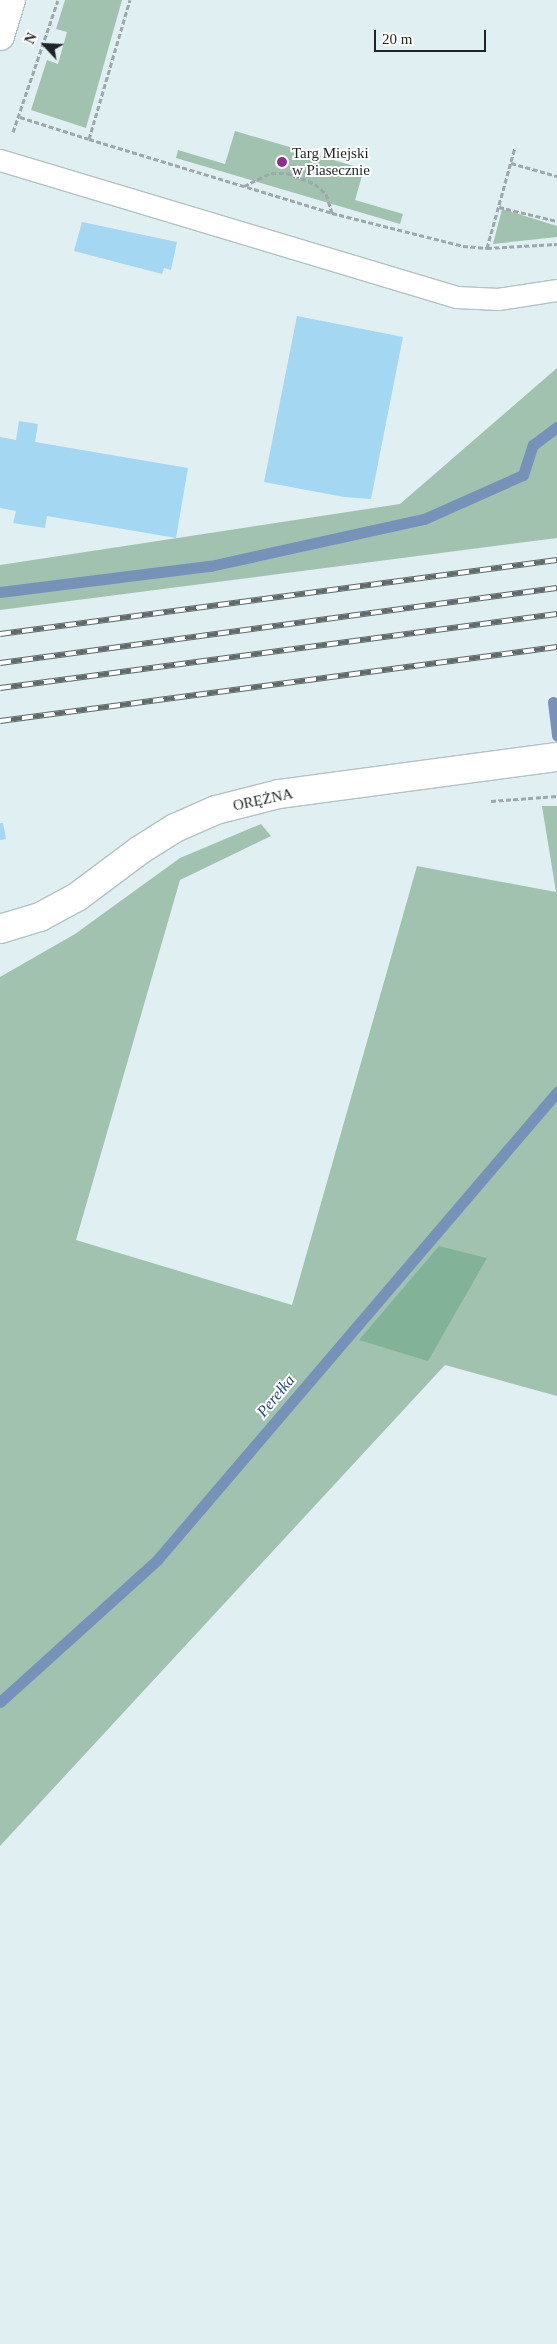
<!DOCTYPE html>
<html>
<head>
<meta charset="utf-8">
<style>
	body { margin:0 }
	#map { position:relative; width:557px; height:2344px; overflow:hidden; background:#e0eff2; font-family:Georgia,serif }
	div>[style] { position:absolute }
	.green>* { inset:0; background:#a1c2af }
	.forest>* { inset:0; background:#82b398 }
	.stream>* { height:11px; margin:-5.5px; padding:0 5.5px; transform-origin:5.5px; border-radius:5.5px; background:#7692b8 }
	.building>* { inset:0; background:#a4d7f2 }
	.path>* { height:3px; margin-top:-1.5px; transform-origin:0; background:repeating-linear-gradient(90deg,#9ca8ab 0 5px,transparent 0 7.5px) }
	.roads { filter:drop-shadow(1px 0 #b4c2c5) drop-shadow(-1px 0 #b4c2c5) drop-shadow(0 1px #b4c2c5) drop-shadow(0 -1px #b4c2c5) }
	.lane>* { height:21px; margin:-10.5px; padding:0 10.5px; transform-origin:10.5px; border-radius:10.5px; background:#fff }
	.secondary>* { height:28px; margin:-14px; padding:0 14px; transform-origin:14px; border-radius:14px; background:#fff }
	.rail>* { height:5.5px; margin-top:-2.75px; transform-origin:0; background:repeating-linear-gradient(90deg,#fff 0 11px,#60696b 0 22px); box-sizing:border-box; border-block:1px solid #60696b }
	.dots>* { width:14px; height:14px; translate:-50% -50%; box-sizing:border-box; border:2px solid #fff; border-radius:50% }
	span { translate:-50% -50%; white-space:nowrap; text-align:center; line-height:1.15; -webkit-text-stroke:4px #fff; paint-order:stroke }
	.poi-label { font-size:15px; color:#1f2526 }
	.left { translate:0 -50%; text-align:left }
	.street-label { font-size:15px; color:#1f2526 }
	.water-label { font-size:16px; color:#294f82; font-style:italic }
	.north { position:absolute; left:20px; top:20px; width:50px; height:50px; -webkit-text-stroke:4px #fff; paint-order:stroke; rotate:295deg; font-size:14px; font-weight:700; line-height:20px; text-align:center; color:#1f2526 }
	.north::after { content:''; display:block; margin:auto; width:18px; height:22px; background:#1f2526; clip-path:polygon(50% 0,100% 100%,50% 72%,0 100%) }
	.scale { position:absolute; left:374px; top:30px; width:112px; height:22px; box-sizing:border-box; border:2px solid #1f2526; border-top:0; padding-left:6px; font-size:15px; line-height:18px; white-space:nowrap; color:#1f2526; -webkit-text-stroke:4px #fff; paint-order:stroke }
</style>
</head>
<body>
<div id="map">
	<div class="green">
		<i style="clip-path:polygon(65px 0,122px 0,86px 128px,31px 110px,47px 60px,58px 64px,67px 32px,56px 29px)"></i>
		<i style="clip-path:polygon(235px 131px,364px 169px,355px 200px,403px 214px,400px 224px,176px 158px,178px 150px,225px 164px)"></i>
		<i style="clip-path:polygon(502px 209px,557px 226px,557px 237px,493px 244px)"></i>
		<i style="clip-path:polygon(557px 368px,557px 538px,0 610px,0 565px,400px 504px)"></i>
		<i style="clip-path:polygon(542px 806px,557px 806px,557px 1396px,445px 1365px,0 1846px,0 977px,75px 934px,180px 858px,261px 824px,271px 836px,180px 880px,76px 1240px,292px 1305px,417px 866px,556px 892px)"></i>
	</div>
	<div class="forest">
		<i style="clip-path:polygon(439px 1246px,487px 1258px,428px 1361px,359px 1340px)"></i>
	</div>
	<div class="stream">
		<i style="left:0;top:592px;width:212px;rotate:-7.1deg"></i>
		<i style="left:210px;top:566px;width:219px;rotate:-12.4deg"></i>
		<i style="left:424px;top:519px;width:108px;rotate:-24deg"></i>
		<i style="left:523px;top:475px;width:32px;rotate:-72deg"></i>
		<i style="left:533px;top:445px;width:30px;rotate:-37deg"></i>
		<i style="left:553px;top:702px;width:34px;rotate:83deg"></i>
		<i style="left:0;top:1702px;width:212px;rotate:-42.1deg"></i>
		<i style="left:157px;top:1560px;width:616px;rotate:-49.48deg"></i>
	</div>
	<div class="building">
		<i style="clip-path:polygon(82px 222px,177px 242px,171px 270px,164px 268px,162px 274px,74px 251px)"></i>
		<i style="clip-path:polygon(297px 316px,403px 337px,371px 499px,344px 497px,264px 482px)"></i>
		<i style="clip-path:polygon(19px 421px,38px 424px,35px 442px,188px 468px,176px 538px,47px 516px,45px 528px,13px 523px,16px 511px,0 508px,0 437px,16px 440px)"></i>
		<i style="clip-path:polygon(0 823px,3px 823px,6px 839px,0 840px)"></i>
	</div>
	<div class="path">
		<i style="left:20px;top:117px;width:72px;rotate:17.7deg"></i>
		<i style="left:89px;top:139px;width:145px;rotate:-73.6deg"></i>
		<i style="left:13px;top:132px;width:139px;rotate:-71.2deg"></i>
		<i style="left:89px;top:139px;width:254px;rotate:16.9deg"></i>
		<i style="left:332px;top:213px;width:135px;rotate:14.1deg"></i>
		<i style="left:463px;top:246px;width:24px;rotate:5deg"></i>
		<i style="left:487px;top:248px;width:105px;rotate:-74.5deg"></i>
		<i style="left:511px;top:163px;width:48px;rotate:15.8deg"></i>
		<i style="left:244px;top:186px;width:30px;rotate:-26deg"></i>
		<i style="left:271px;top:173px;width:16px"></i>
		<i style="left:287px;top:173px;width:30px;rotate:21deg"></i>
		<i style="left:315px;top:184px;width:15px;rotate:42deg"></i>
		<i style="left:326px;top:194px;width:20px;rotate:72deg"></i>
		<i style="left:499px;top:207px;width:60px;rotate:13.6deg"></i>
		<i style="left:487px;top:248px;width:70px;rotate:-3.3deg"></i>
		<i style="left:491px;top:801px;width:66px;rotate:-4.3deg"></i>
	</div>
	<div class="roads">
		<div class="lane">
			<i style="left:0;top:160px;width:477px;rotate:16.7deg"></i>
			<i style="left:457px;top:297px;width:41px;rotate:2.8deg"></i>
			<i style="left:498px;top:299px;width:60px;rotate:-8.7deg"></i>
		</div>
		<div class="secondary">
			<i style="left:0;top:36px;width:38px;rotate:-73deg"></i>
			<i style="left:0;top:929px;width:42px;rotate:-16.7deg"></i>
			<i style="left:40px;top:917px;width:42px;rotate:-28.4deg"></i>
			<i style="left:77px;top:897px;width:79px;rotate:-36.7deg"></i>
			<i style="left:140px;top:850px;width:41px;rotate:-32.2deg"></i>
			<i style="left:175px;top:828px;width:45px;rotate:-23.7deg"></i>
			<i style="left:216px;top:810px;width:65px;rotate:-14.3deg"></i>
			<i style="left:279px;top:794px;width:280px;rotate:-7.6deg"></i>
		</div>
	</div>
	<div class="rail">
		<i style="left:0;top:634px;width:562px;rotate:-7.57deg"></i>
		<i style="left:0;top:663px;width:562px;rotate:-7.67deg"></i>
		<i style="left:0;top:688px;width:562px;rotate:-7.57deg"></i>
		<i style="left:0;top:721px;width:562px;rotate:-7.57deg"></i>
	</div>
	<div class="dots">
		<i style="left:282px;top:162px;background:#932c91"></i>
	</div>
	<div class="poi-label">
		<span class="left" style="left:292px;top:162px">Targ Miejski<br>w Piasecznie</span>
	</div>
	<div class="street-label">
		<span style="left:263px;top:800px;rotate:-12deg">ORĘŻNA</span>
	</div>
	<div class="water-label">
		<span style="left:276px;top:1396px;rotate:-50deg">Perełka</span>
	</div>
	<div class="north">N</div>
	<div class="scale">20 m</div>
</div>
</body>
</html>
